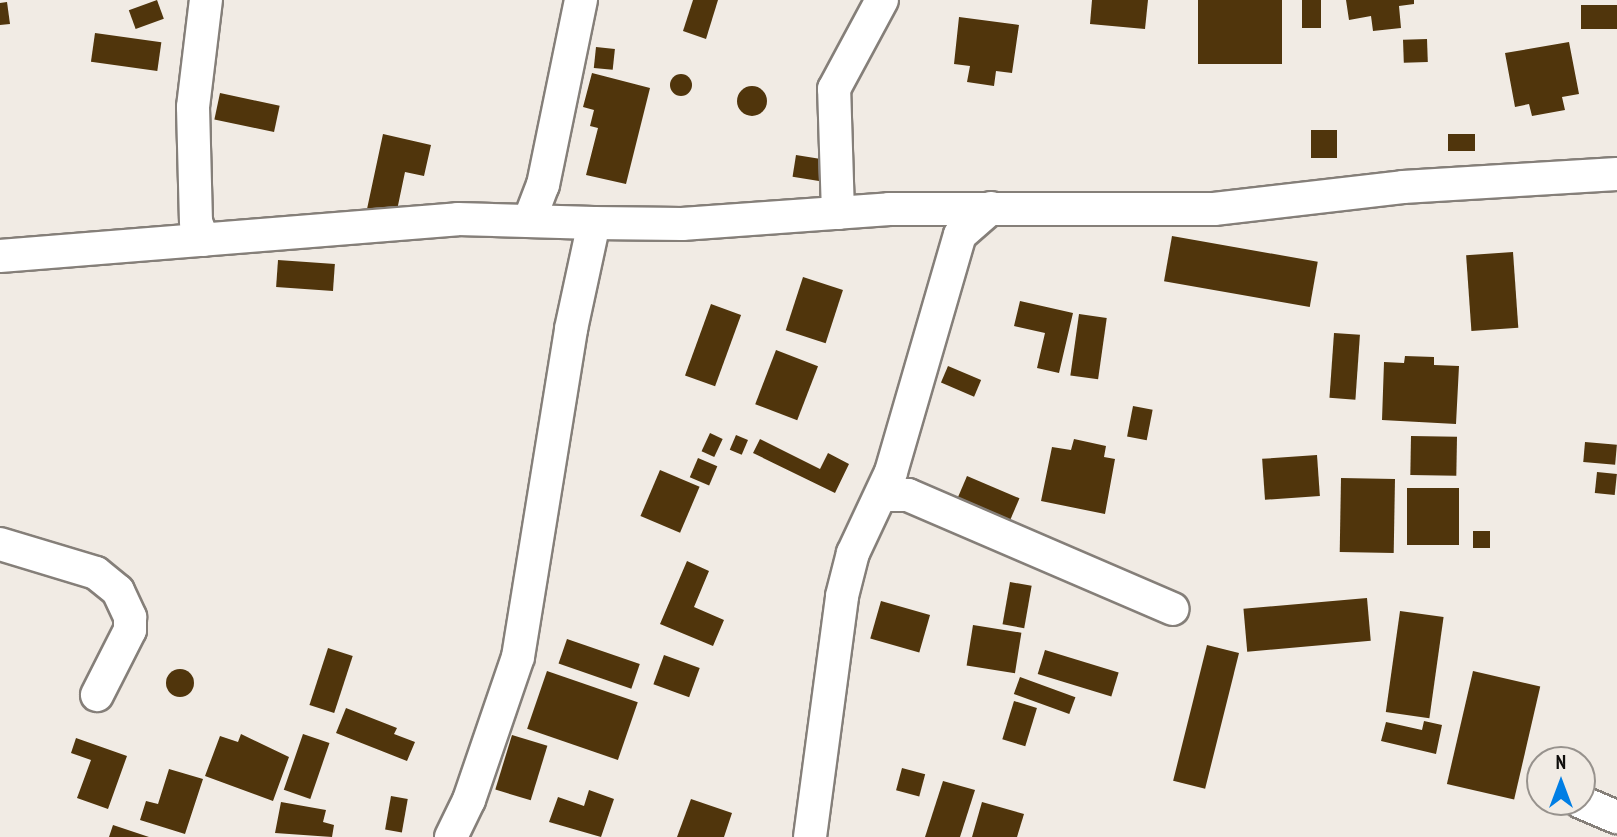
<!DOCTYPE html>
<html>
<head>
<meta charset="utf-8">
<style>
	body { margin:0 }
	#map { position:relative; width:1617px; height:837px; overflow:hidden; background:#f1ebe4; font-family:"PT Sans Narrow",sans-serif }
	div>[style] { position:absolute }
	.building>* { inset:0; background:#50350c; transform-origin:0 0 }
	.round { border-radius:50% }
	.roads { filter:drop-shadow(2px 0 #857f79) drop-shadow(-2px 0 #857f79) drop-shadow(0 2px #857f79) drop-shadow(0 -2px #857f79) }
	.minor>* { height:32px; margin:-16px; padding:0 16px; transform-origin:16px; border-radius:16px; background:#fff }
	span { translate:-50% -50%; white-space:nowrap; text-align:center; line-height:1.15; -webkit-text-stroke:7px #f1ebe4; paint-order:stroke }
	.north { position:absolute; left:1526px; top:746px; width:70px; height:70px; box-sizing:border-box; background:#f1ebe4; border:2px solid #97928d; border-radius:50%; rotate:0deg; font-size:19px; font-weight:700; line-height:28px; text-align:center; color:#0f0d0b }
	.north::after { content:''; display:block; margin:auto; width:24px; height:32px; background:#007ee4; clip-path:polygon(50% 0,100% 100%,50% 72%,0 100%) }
</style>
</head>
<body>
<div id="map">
	<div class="building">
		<i style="left:157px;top:0;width:20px;height:30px;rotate:70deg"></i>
		<i style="clip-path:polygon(693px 0,718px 0,706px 39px,683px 31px)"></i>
		<i style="clip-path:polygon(1092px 0,1148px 0,1145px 29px,1090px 24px)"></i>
		<i style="left:1198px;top:0;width:84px;height:64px"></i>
		<i style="left:1302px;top:0;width:19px;height:28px"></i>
		<i style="clip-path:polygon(1346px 0,1414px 0,1414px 4px,1399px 6px,1401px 28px,1373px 31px,1371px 16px,1349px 20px)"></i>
		<i style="clip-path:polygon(7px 2px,10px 24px,0 25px,0 3px)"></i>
		<i style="left:1617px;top:5px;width:24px;height:36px;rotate:90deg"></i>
		<i style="clip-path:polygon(959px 17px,1019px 25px,1012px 73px,996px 71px,994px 86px,967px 82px,970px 66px,954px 64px)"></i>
		<i style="left:95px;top:33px;width:67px;height:29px;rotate:8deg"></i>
		<i style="left:1427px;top:39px;width:23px;height:24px;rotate:88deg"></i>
		<i style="clip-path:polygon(1569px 42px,1579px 94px,1562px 97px,1565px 110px,1532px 116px,1529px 104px,1515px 107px,1505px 53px)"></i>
		<i style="left:596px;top:47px;width:19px;height:21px;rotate:6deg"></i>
		<i style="clip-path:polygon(592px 73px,650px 88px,626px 184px,586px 175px,598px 128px,590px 126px,594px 110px,583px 107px)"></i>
		<i class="round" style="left:670px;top:74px;width:22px;height:22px"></i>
		<i class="round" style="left:737px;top:86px;width:30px;height:30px"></i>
		<i style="left:220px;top:93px;width:61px;height:27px;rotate:12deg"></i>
		<i style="left:1337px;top:130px;width:28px;height:26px;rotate:90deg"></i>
		<i style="clip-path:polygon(383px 134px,431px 145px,424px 176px,405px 172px,396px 215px,367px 209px)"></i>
		<i style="left:1448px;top:134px;width:27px;height:17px"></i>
		<i style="left:796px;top:155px;width:33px;height:22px;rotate:9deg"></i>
		<i style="left:1172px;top:236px;width:148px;height:46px;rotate:10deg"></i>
		<i style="left:1513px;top:252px;width:76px;height:47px;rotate:86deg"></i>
		<i style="left:278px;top:260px;width:57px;height:27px;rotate:4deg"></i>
		<i style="left:803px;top:277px;width:42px;height:56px;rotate:18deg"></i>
		<i style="clip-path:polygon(1020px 301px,1073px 313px,1059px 373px,1037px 368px,1045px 333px,1014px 326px)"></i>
		<i style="left:711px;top:304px;width:32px;height:76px;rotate:20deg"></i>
		<i style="left:1079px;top:314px;width:28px;height:62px;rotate:8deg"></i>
		<i style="left:1334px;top:333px;width:26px;height:65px;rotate:4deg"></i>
		<i style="left:776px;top:350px;width:45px;height:58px;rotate:21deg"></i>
		<i style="clip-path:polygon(1405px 356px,1434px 357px,1434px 365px,1459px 366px,1456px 424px,1382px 420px,1384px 362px,1404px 363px)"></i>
		<i style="left:948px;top:366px;width:36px;height:18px;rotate:23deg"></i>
		<i style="left:1133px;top:406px;width:20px;height:31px;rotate:11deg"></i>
		<i style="left:710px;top:433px;width:14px;height:20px;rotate:25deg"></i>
		<i style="left:736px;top:435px;width:13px;height:16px;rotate:23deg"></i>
		<i style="left:1411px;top:436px;width:46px;height:39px;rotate:1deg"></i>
		<i style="clip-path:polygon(760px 439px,820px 469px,828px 453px,849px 464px,835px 493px,753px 453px)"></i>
		<i style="clip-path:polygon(1074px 439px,1106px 446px,1104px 457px,1115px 459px,1105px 514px,1041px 501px,1052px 447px,1071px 450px)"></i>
		<i style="left:1585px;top:442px;width:32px;height:20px;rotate:5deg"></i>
		<i style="left:1317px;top:455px;width:41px;height:55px;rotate:86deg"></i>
		<i style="left:698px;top:458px;width:21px;height:21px;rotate:23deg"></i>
		<i style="left:660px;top:470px;width:43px;height:50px;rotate:23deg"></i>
		<i style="left:1597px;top:472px;width:20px;height:21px;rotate:6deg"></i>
		<i style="left:967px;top:476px;width:57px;height:24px;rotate:23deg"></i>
		<i style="left:1341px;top:478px;width:54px;height:74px;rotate:1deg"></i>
		<i style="left:1407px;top:488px;width:52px;height:57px"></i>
		<i style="left:1473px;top:531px;width:17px;height:17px"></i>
		<i style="clip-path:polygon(687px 561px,709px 571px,694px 607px,724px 620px,713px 646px,660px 624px)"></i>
		<i style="left:1010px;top:582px;width:22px;height:43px;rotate:10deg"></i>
		<i style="left:1367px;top:598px;width:43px;height:124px;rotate:85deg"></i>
		<i style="left:881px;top:601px;width:51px;height:39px;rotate:16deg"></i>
		<i style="left:1400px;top:611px;width:44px;height:102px;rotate:8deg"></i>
		<i style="left:973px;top:625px;width:49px;height:41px;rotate:9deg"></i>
		<i style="left:567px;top:639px;width:77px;height:26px;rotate:19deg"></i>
		<i style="left:1207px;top:645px;width:33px;height:140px;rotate:14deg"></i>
		<i style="left:328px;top:648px;width:26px;height:60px;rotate:18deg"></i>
		<i style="left:1045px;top:650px;width:77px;height:25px;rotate:17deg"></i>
		<i style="left:664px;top:655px;width:38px;height:31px;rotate:20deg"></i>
		<i class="round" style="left:166px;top:669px;width:28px;height:28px"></i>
		<i style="left:547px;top:671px;width:96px;height:61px;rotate:19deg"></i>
		<i style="left:1473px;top:671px;width:69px;height:116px;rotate:13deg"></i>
		<i style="left:1020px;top:677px;width:59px;height:18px;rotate:20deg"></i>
		<i style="left:1014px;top:701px;width:24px;height:40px;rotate:17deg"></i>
		<i style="clip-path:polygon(346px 708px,397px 728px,394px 734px,415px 742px,407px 761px,336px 733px)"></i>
		<i style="clip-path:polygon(1424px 721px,1442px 725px,1436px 754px,1381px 741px,1386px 722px,1422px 730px)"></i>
		<i style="clip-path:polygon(241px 734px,289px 757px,273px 801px,205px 776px,220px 736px,238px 742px)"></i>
		<i style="left:303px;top:734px;width:28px;height:59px;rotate:19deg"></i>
		<i style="left:512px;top:735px;width:37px;height:57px;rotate:17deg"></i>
		<i style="clip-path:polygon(76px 738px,127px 756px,108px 809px,77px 798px,91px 760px,71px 753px)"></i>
		<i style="left:902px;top:768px;width:24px;height:23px;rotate:15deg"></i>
		<i style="clip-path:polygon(169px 769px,203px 779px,185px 834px,140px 820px,146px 801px,158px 804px)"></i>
		<i style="clip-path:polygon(943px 781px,975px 790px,960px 837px,925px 837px)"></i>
		<i style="clip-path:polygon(589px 790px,614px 799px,601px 837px,549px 822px,558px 797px,584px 806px)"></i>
		<i style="left:391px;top:796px;width:17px;height:34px;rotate:10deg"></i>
		<i style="clip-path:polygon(691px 799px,732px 813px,724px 837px,677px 837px)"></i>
		<i style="clip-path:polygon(281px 802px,326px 810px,323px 822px,334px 825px,332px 837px,275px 833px)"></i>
		<i style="clip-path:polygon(982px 802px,1024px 814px,1017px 837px,972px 837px)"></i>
		<i style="clip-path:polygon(113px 825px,149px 837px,109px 837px)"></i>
	</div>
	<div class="roads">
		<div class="minor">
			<i style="left:838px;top:213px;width:124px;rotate:-91.8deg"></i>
			<i style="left:834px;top:89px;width:101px;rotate:-61.7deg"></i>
			<i style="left:529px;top:221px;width:39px;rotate:-69deg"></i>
			<i style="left:543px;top:185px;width:189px;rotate:-78.4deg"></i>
			<i style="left:203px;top:240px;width:19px;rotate:-111deg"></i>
			<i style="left:196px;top:222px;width:115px;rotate:-91.5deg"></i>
			<i style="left:193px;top:107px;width:108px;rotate:-83.1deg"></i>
			<i style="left:0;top:256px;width:459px;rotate:-4.6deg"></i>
			<i style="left:458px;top:219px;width:136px;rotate:1.7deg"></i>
			<i style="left:882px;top:495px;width:26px"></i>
			<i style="left:908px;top:495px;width:288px;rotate:23.3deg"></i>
			<i style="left:0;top:544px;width:100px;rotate:16.8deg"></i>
			<i style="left:96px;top:573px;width:28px;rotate:39deg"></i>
			<i style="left:118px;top:591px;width:29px;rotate:65deg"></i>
			<i style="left:130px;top:617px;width:13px;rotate:90deg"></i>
			<i style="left:130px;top:630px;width:73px;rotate:116.9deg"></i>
			<i style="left:1581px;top:802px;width:39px;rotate:23deg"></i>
			<i style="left:451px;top:837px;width:41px;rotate:-64.1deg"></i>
			<i style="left:469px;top:800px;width:151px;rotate:-71.1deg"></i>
			<i style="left:518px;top:657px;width:332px;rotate:-80.8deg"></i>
			<i style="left:571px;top:329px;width:108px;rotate:-77.8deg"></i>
			<i style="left:594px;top:223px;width:88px;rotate:0.7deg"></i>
			<i style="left:682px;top:224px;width:208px;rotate:-4.1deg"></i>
			<i style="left:889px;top:209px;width:325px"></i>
			<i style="left:1214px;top:209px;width:190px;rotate:-6.6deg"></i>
			<i style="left:1403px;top:187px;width:214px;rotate:-3.5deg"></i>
			<i style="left:810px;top:837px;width:243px;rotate:-82.4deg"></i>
			<i style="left:842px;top:596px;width:44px;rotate:-75.7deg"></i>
			<i style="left:853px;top:553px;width:89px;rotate:-64.9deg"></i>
			<i style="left:891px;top:472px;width:247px;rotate:-73.8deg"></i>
			<i style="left:960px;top:235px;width:41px;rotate:-41.1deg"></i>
		</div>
	</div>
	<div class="north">N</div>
</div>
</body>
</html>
